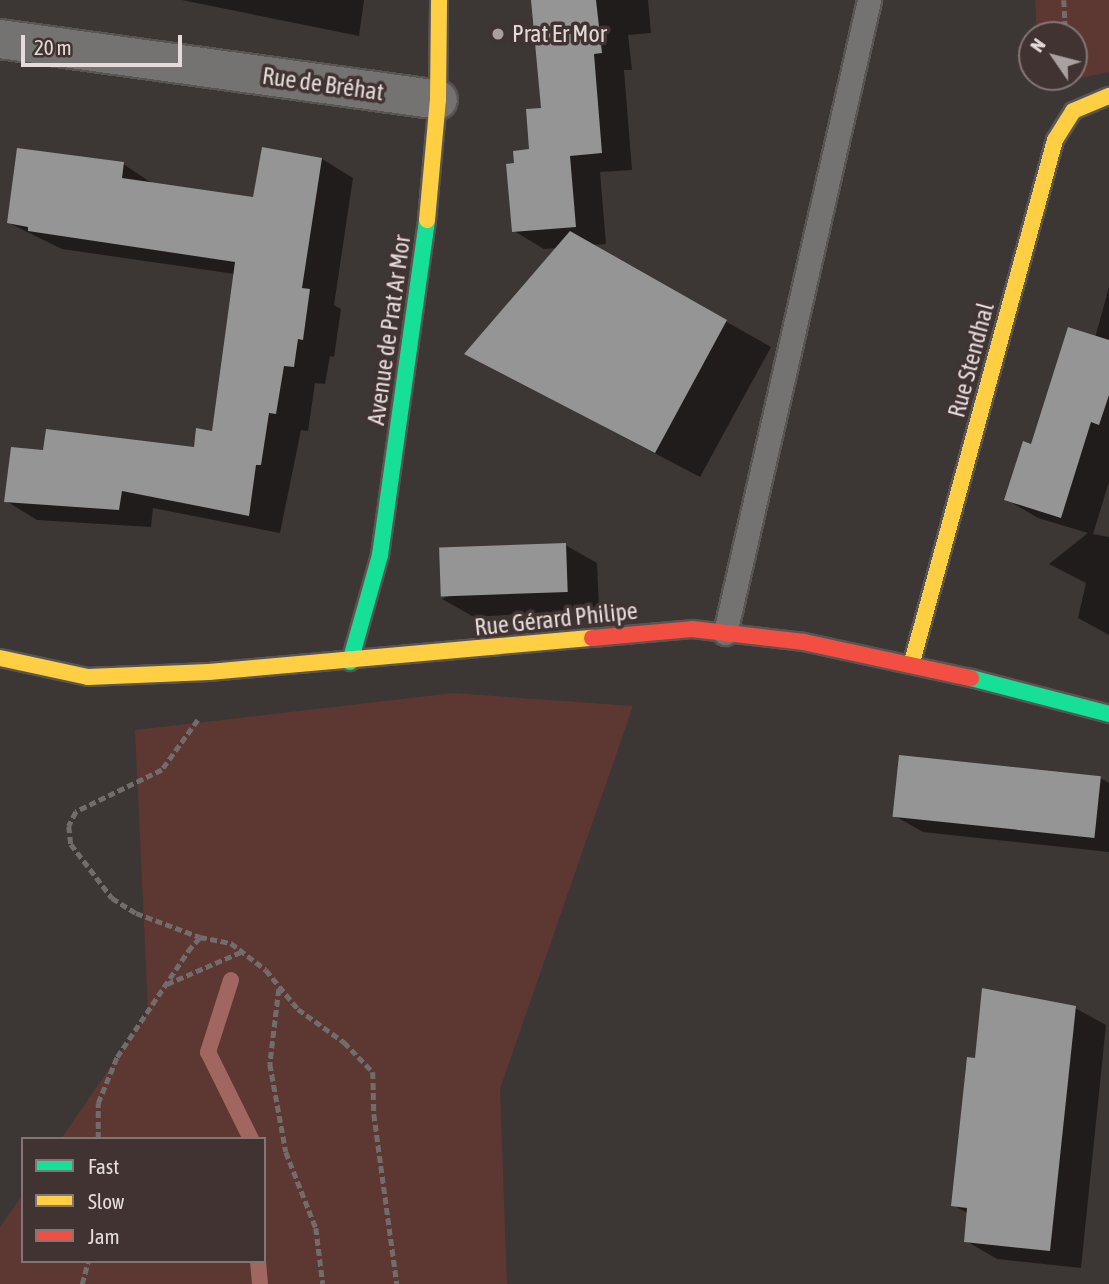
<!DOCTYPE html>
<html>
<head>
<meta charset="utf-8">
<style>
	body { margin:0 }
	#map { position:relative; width:1109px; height:1284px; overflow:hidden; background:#3c3634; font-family:"Asap Condensed",sans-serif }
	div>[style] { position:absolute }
	.green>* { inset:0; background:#5d3731 }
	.shadow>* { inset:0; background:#0007 }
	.stream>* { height:16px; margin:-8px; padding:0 8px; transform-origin:8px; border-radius:8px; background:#a0665f }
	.building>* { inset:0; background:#959595; transform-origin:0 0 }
	.path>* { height:4.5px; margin-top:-2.25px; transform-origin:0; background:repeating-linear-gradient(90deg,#726d6c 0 7px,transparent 0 10.5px) }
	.roads { filter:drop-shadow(2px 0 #595553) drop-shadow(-2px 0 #595553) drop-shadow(0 2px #595553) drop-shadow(0 -2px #595553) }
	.lane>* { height:23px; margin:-11.5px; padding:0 11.5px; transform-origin:11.5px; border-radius:11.5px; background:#757272 }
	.street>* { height:38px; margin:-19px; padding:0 19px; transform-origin:19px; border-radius:19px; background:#757272 }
	.fast>* { height:16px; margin:-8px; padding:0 8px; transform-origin:8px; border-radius:8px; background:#16e098 }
	.slow>* { height:16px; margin:-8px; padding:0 8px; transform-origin:8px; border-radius:8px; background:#ffcf43 }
	.jam>* { height:16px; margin:-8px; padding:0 8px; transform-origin:8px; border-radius:8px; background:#f24e42 }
	.dots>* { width:19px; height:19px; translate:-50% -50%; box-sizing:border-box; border:4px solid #403331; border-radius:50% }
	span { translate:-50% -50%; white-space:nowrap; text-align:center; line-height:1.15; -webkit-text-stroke:7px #403331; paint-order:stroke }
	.poi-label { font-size:24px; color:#e4dbda }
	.left { translate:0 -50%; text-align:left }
	.street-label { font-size:24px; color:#e4dbda }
	.legend { position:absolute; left:21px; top:1137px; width:245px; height:126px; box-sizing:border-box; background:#403331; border:2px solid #827675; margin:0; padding:9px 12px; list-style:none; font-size:21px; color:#e4dbda }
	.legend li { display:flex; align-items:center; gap:14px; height:35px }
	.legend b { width:35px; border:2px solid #827675 }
	.north { position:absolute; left:1018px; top:21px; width:70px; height:70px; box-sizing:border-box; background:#403331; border:2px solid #827675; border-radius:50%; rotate:305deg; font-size:19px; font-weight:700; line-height:28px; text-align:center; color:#e4dbda }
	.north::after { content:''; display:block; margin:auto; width:24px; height:32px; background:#a9a1a0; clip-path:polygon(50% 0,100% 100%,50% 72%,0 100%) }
	.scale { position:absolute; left:21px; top:35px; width:161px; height:32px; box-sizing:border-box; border:4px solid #e4dbda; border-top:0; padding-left:9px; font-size:21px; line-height:24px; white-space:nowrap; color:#e4dbda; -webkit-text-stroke:5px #403331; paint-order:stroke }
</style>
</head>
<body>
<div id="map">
	<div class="green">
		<i style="clip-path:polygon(1035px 0,1109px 0,1109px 72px,1040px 87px,1039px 77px,1074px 77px,1074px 35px,1037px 35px)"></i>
		<i style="clip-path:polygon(453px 693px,633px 706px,500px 1089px,507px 1284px,0 1284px,0 1227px,23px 1194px,23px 1261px,264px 1261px,264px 1139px,61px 1139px,148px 1012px,135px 730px)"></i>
	</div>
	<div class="shadow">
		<i style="clip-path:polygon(182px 0,364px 0,359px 36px)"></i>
		<i style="clip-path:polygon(533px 0,648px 0,651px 33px,628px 35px,632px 70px,624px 70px,632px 170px,600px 172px,606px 244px,590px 245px,771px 347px,700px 477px,466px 354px,558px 248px,544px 249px,514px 231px,516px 165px,531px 151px,543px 110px)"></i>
		<i style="clip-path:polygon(322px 159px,353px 178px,334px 305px,341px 309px,334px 357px,330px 356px,325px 384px,315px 383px,308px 431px,301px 430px,280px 533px,153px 508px,151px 527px,37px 520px,6px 501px,45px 452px,195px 449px,213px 433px,235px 274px,62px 249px,9px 223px,123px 164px,155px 185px,255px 199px)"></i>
		<i style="clip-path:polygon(1109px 287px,1109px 482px,1093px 534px,1109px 537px,1109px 635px,1078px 618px,1086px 583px,1049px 564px,1088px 533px,1038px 518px,1006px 499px,1095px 338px)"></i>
		<i style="clip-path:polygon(565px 545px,597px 563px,599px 609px,474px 617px,442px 599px)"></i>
		<i style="clip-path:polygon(1100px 778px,1109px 783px,1109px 852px,923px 832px,895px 816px)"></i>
		<i style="clip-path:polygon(1075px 1008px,1106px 1025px,1081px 1268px,997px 1259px,966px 1241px,969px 1214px,953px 1205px,976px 1059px)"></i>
	</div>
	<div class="stream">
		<i style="left:231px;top:980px;width:76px;rotate:107.7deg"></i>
		<i style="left:208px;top:1052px;width:97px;rotate:63.7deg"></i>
		<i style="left:258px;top:1261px;width:23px;rotate:85deg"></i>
	</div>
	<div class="building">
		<i style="clip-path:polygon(531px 0,596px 0,602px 53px,594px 54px,602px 153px,570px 156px,576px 227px,512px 232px,506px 164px,514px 163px,513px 151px,529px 149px,526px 109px,541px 108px)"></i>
		<i style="clip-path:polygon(262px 147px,322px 158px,302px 288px,310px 289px,303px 340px,298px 339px,294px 367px,284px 366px,276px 414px,269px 413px,261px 465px,256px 465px,249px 516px,122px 491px,119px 510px,4px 502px,11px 447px,43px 450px,46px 429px,194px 447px,196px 428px,212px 431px,235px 262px,28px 231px,28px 227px,7px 223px,17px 148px,124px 162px,122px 178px,253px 197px)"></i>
		<i style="clip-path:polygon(570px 231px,727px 320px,655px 453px,464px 354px)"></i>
		<i style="clip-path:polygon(1068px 327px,1109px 340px,1109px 395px,1099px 425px,1091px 422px,1061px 518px,1004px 500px,1023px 441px,1031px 444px)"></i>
		<i style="left:566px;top:543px;width:49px;height:127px;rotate:88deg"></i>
		<i style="left:899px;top:755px;width:203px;height:62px;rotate:6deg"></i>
		<i style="clip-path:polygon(982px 988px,1076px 1006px,1050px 1251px,964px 1242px,967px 1208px,951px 1206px,967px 1057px,975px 1058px)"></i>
	</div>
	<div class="path">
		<i style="left:1064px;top:0;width:35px;rotate:87deg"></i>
		<i style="left:198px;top:720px;width:62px;rotate:125.8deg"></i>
		<i style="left:162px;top:770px;width:96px;rotate:154deg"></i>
		<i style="left:76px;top:812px;width:16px;rotate:117deg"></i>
		<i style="left:69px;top:826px;width:18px;rotate:84deg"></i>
		<i style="left:71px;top:844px;width:68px;rotate:52.8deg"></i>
		<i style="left:112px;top:898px;width:28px;rotate:32deg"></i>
		<i style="left:136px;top:913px;width:68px;rotate:20.6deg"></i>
		<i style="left:167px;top:984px;width:81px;rotate:-23.4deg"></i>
		<i style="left:279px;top:989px;width:76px;rotate:96.8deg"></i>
		<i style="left:270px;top:1064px;width:89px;rotate:79.7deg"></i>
		<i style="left:286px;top:1152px;width:82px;rotate:68.5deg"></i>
		<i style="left:316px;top:1228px;width:56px;rotate:82.9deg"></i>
		<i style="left:98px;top:1139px;width:36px;rotate:-90deg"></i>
		<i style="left:98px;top:1103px;width:50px;rotate:-67.6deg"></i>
		<i style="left:117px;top:1057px;width:128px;rotate:-56.2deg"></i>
		<i style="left:188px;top:951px;width:18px;rotate:-49deg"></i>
		<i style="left:200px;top:937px;width:32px;rotate:11deg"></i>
		<i style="left:231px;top:943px;width:44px;rotate:37.6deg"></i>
		<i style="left:266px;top:970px;width:50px;rotate:50.6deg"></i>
		<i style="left:298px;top:1009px;width:57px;rotate:35.7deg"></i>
		<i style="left:344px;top:1042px;width:42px;rotate:46deg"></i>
		<i style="left:373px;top:1072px;width:42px;rotate:88.6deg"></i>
		<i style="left:374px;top:1114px;width:172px;rotate:82.3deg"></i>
		<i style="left:82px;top:1284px;width:24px;rotate:-75deg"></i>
	</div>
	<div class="roads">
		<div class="lane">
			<i style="left:725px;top:633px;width:649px;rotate:-77.18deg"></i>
		</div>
		<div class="street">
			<i style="left:0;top:39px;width:442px;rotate:7.9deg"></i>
		</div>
		<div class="fast">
			<i style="left:350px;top:662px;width:111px;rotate:-74.3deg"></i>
			<i style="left:380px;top:555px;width:338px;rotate:-82deg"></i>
			<i style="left:971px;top:678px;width:143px;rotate:14.6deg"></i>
		</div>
		<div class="slow">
			<i style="left:427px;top:220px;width:121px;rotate:-84.8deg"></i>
			<i style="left:438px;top:100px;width:100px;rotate:-89.4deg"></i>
			<i style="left:0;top:658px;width:90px;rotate:12.2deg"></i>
			<i style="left:88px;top:677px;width:121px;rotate:-2.4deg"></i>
			<i style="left:209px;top:672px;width:385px;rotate:-5.1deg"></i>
			<i style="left:912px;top:662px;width:541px;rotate:-74.68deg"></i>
			<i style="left:1055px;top:140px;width:34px;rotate:-58deg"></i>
			<i style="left:1073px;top:111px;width:39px;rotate:-23deg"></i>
		</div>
		<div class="jam">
			<i style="left:592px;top:638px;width:100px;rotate:-5.1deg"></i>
			<i style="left:692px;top:629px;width:113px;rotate:6.6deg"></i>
			<i style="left:804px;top:642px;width:171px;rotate:12.2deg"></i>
		</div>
	</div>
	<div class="dots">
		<i style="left:498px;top:34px;background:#a9a1a0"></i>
	</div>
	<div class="poi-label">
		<span class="left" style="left:512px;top:34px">Prat Er Mor</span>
	</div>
	<div class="street-label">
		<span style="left:323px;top:84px;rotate:8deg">Rue de Bréhat</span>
		<span style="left:389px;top:330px;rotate:-82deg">Avenue de Prat Ar Mor</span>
		<span style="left:971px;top:360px;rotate:-75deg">Rue Stendhal</span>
		<span style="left:556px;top:619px;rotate:-6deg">Rue Gérard Philipe</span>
	</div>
	<ul class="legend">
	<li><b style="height:9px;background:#16e098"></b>Fast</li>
	<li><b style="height:9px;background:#ffcf43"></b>Slow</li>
	<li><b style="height:9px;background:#f24e42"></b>Jam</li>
	</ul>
	<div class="north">N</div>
	<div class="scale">20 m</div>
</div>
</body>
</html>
